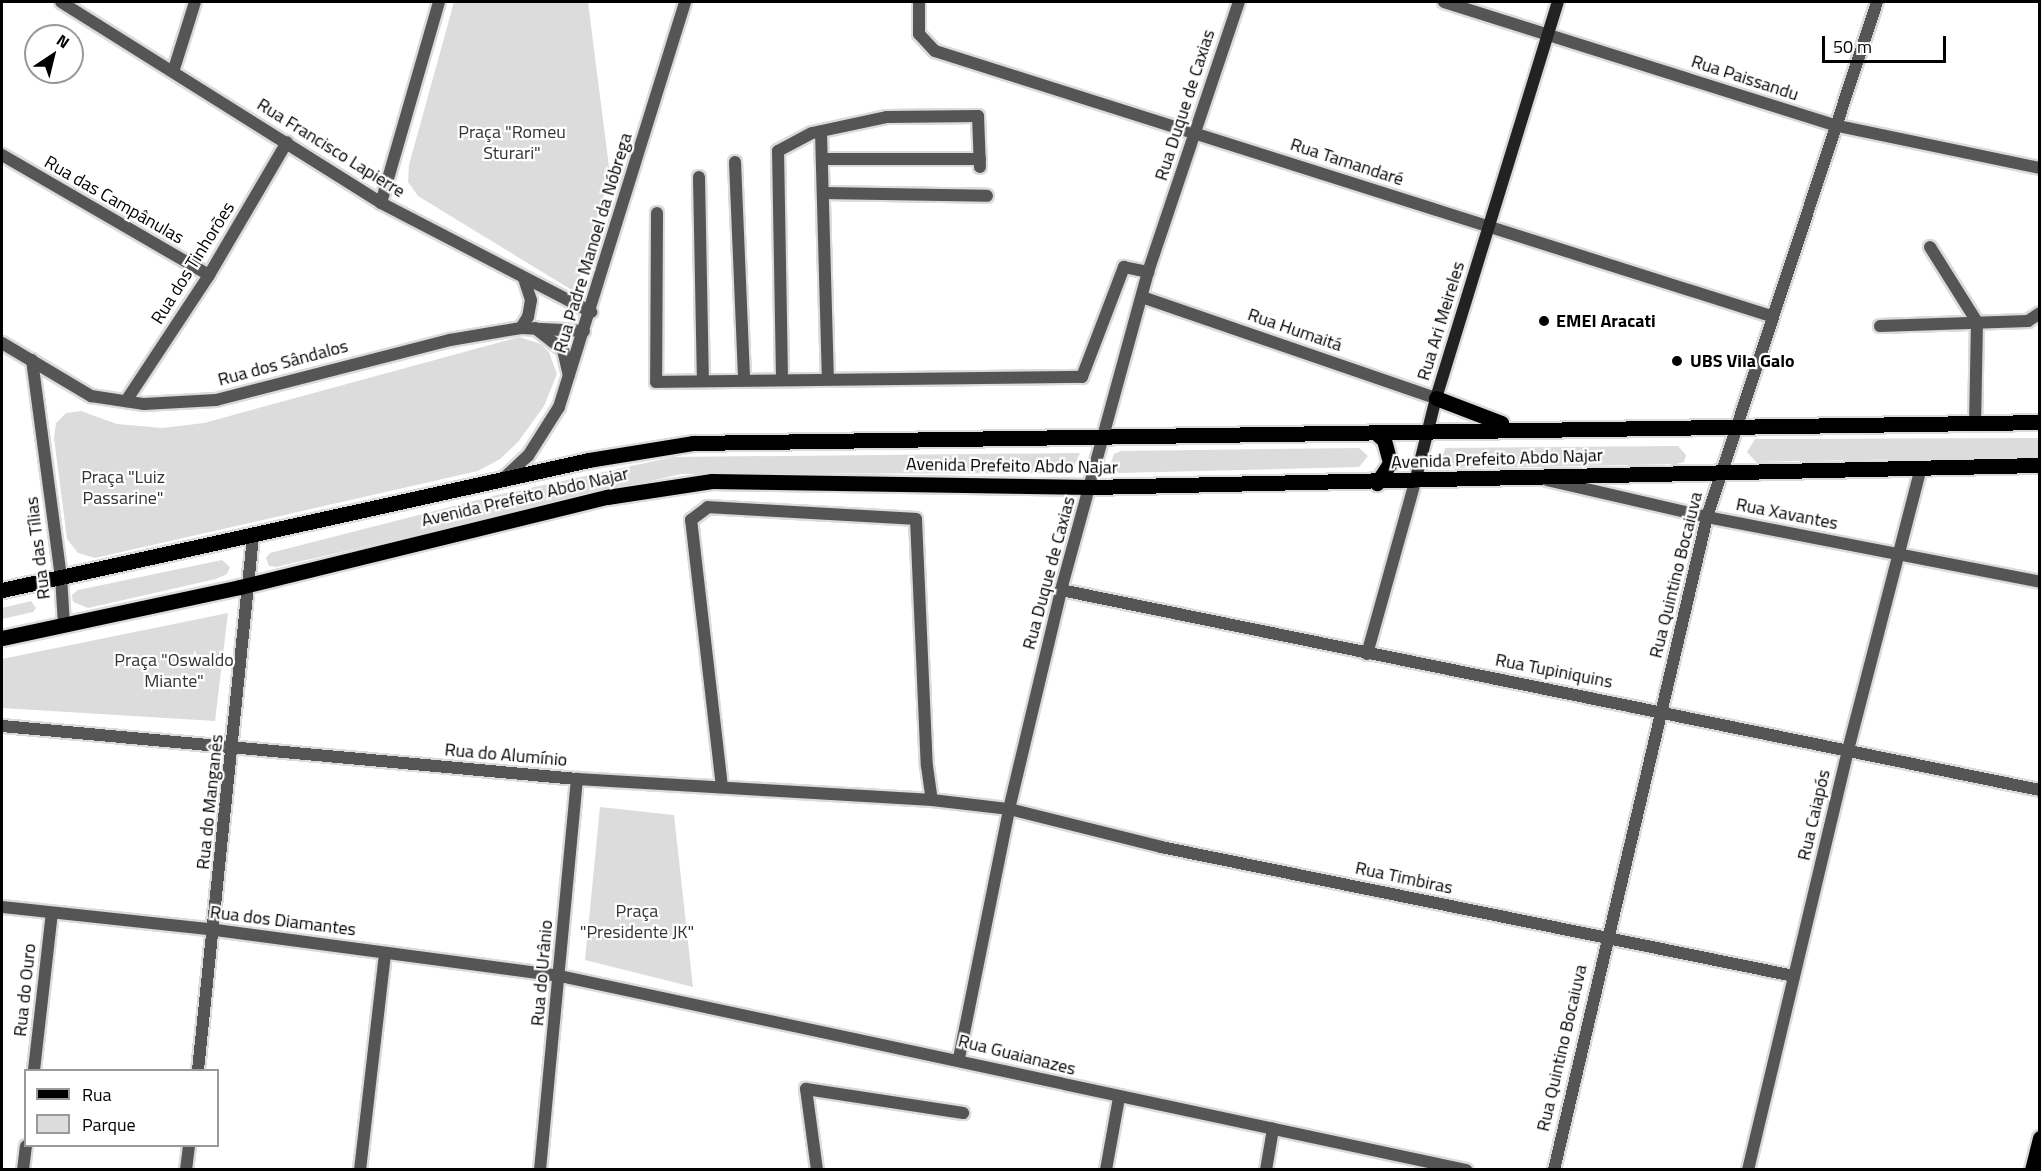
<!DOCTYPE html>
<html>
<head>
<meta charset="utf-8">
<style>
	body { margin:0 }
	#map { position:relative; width:2041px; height:1171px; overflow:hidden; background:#fff; font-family:"Titillium Web",sans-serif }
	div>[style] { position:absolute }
	.green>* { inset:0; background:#dcdcdc }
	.roads { filter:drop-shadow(2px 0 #dbdbdb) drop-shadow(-2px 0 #dbdbdb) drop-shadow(0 2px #dbdbdb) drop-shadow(0 -2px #dbdbdb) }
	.minor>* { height:12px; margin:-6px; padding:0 6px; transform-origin:6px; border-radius:6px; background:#555 }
	.secondary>* { height:12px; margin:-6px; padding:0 6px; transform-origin:6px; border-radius:6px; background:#222 }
	.primary>* { height:15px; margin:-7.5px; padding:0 7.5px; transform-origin:7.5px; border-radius:7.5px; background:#000 }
	.dots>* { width:16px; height:16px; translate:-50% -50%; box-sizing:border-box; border:3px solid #fff; border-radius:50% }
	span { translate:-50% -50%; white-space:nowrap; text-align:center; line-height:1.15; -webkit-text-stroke:4.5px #fff; paint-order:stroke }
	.street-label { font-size:18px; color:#000 }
	.park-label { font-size:18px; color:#333 }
	.poi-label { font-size:18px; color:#000; font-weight:700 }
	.left { translate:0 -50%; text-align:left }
	.frame { position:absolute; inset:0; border:3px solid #000; pointer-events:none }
	.legend { position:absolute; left:24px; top:1069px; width:195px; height:78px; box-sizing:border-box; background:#fff; border:2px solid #999; margin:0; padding:8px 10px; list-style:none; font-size:18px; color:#000 }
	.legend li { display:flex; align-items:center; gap:12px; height:30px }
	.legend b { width:30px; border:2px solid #999 }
	.north { position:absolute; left:24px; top:24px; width:60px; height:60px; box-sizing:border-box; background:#fff; border:2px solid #999; border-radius:50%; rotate:35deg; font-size:16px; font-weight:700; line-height:24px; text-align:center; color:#000 }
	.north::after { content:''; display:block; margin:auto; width:21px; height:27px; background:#000; clip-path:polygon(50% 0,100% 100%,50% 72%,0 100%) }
	.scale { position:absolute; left:1822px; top:36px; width:124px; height:27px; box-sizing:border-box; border:3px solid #000; border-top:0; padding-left:8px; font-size:18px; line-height:21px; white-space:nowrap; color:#000; -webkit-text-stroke:4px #fff; paint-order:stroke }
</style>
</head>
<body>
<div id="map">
	<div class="green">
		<i style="clip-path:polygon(454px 2px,588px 2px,610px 175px,575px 292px,418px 196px,408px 182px,409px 165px)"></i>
		<i style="clip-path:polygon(519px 337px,541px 344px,549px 352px,557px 374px,544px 406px,518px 442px,500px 459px,478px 471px,95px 558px,78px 553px,67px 539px,54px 438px,56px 423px,66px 413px,81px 411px,117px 424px,162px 428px,204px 423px)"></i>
		<i style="clip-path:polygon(2039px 438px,2039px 457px,1756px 462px,1747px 452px,1755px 439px)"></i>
		<i style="clip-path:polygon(1678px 446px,1686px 455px,1684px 462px,1676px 464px,1439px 469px,1445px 448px)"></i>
		<i style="clip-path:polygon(1359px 448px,1368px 456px,1359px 467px,1119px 473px,1110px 465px,1114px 454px,1121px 451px)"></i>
		<i style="clip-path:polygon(1080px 453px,1071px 473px,681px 474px,276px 567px,269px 566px,266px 558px,270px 553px,497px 495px,673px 457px)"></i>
		<i style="clip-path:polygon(222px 560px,230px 567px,227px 574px,216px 579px,88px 608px,73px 602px,72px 595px,78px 590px)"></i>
		<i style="clip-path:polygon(31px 601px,36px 608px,33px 612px,2px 619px,2px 608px)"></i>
		<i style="clip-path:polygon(228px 613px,215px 721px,2px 708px,2px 659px)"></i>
		<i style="clip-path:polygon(600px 807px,674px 815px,693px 987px,585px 960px)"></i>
	</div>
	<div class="roads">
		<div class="minor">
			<i style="left:61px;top:2px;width:378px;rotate:32.1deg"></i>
			<i style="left:381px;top:203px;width:237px;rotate:27.4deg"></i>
			<i style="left:919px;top:2px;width:32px;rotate:90deg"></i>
			<i style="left:919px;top:34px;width:23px;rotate:47deg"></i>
			<i style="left:935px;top:51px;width:877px;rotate:17.59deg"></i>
			<i style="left:1444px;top:2px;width:409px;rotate:17.5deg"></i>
			<i style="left:1834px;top:125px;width:210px;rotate:11.8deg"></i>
			<i style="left:174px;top:69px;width:70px;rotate:-72.6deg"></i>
			<i style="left:821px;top:132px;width:246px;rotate:88.4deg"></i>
			<i style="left:2px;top:155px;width:239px;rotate:30.1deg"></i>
			<i style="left:822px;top:159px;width:158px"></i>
			<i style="left:735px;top:162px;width:217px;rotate:87.6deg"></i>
			<i style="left:699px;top:177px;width:204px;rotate:88.9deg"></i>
			<i style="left:823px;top:193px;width:164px;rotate:1deg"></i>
			<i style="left:381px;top:203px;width:209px;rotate:-73.9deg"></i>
			<i style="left:657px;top:213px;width:169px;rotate:90.3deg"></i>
			<i style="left:656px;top:382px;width:426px;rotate:-0.7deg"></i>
			<i style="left:1082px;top:377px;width:118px;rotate:-69.1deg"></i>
			<i style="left:1124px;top:267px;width:25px;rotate:12deg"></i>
			<i style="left:1930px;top:247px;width:89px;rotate:57.9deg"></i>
			<i style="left:1977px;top:322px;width:101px;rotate:91.1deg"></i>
			<i style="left:1142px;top:297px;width:311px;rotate:19deg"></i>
			<i style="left:1880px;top:326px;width:148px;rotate:-1.9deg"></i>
			<i style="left:2028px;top:321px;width:14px;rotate:-34deg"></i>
			<i style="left:521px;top:328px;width:13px;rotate:-58deg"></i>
			<i style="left:528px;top:317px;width:17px;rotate:-80deg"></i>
			<i style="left:531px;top:300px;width:22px;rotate:-108deg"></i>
			<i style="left:535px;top:328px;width:36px;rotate:38deg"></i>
			<i style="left:563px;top:350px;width:26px;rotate:77deg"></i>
			<i style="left:2px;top:343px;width:104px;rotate:30.8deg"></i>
			<i style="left:91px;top:396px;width:54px;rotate:8.6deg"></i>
			<i style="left:144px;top:404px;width:72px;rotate:-3.2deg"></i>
			<i style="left:216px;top:400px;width:242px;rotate:-14.4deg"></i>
			<i style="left:450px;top:340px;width:72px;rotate:-9.6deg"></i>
			<i style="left:521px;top:328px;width:63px;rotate:2.7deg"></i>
			<i style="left:32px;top:360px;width:218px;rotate:82.4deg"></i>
			<i style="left:61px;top:576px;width:49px;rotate:86.5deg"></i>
			<i style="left:782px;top:378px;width:227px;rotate:-91deg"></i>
			<i style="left:778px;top:151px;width:38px;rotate:-28deg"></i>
			<i style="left:812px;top:133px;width:77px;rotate:-12deg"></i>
			<i style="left:887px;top:117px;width:91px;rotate:-0.6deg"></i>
			<i style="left:978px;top:116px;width:51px;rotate:87.8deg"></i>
			<i style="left:126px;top:401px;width:151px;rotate:-56.6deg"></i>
			<i style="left:209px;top:275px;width:154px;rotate:-59.6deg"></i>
			<i style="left:504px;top:478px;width:33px;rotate:-43deg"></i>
			<i style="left:528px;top:456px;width:58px;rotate:-57.7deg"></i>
			<i style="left:559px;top:407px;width:424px;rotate:-72.7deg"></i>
			<i style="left:1547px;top:480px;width:164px;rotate:13deg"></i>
			<i style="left:1707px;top:517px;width:339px;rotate:11deg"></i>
			<i style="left:1061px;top:590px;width:999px;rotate:11.55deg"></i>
			<i style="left:1367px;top:654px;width:179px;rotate:-74.4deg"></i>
			<i style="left:2px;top:726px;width:577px;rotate:5.27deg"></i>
			<i style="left:577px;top:779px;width:356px;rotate:3.4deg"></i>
			<i style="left:932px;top:800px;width:78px;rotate:6.7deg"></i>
			<i style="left:1009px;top:809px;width:157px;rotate:14deg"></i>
			<i style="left:1161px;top:847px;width:646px;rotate:11.52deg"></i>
			<i style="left:722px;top:787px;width:269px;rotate:-96.6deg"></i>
			<i style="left:691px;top:520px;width:21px;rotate:-37deg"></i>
			<i style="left:708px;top:507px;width:208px;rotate:3.3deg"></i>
			<i style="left:916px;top:519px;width:247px;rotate:87.5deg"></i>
			<i style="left:927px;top:766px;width:34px;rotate:82deg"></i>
			<i style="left:2px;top:907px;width:215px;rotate:6.1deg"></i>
			<i style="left:216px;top:930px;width:347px;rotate:7.6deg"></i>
			<i style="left:560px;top:976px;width:927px;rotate:12.09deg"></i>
			<i style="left:959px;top:1058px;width:254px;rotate:-78.6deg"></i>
			<i style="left:1009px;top:809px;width:225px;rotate:-76.6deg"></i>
			<i style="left:1061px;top:590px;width:330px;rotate:-74.7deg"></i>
			<i style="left:1148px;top:272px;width:285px;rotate:-71.4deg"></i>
			<i style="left:34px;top:1070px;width:158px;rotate:-83.5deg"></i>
			<i style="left:198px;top:1070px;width:536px;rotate:-84.11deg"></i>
			<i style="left:23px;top:1170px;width:24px;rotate:-83deg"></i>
			<i style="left:186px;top:1170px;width:24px;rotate:-83deg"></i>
			<i style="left:360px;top:1170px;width:218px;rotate:-83.4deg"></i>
			<i style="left:540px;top:1170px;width:393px;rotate:-84.6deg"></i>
			<i style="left:817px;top:1170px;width:82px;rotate:-97.7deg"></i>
			<i style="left:806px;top:1089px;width:159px;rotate:8.7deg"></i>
			<i style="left:1106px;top:1170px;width:73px;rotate:-79.8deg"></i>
			<i style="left:1266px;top:1170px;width:42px;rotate:-80.3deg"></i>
			<i style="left:1554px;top:1170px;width:671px;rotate:-76.81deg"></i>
			<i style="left:1707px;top:517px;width:542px;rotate:-71.73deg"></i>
			<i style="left:1748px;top:1170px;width:432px;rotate:-76.6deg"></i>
			<i style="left:1848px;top:750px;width:288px;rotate:-75.5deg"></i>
		</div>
		<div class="secondary">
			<i style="left:1415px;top:482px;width:87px;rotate:-76deg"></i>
			<i style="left:1436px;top:398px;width:414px;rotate:-72.9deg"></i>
		</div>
		<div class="primary">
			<i style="left:1436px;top:398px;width:70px;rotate:21deg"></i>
			<i style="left:1375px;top:432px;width:12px;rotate:42deg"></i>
			<i style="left:1384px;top:440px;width:24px;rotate:75deg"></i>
			<i style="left:1390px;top:463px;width:24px;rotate:123deg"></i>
			<i style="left:2px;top:590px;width:601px;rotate:-12.49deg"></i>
			<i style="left:589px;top:460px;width:105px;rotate:-9.3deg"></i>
			<i style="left:693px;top:443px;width:1347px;rotate:-0.89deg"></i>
			<i style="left:2px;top:638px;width:243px;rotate:-12.1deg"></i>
			<i style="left:240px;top:587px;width:378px;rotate:-13.8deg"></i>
			<i style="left:607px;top:497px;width:106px;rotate:-8.7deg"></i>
			<i style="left:712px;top:481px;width:379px;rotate:0.9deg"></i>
			<i style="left:1091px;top:487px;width:949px;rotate:-1.33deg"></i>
			<i style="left:2032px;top:1170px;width:33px;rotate:-76deg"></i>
		</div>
	</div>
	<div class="dots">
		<i style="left:1544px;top:321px;background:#000"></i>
		<i style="left:1677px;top:361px;background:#000"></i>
	</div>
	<div class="street-label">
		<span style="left:1745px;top:78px;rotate:18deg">Rua Paissandu</span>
		<span style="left:1185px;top:105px;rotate:-72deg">Rua Duque de Caxias</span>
		<span style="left:331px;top:148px;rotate:32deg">Rua Francisco Lapierre</span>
		<span style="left:1347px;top:162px;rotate:18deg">Rua Tamandaré</span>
		<span style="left:114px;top:200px;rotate:30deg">Rua das Campânulas</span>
		<span style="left:593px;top:243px;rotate:-73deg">Rua Padre Manoel da Nóbrega</span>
		<span style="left:193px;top:263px;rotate:-58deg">Rua dos Tinhorões</span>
		<span style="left:1441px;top:321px;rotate:-73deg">Rua Ari Meireles</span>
		<span style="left:1295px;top:330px;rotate:19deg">Rua Humaitá</span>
		<span style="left:283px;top:363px;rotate:-15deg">Rua dos Sândalos</span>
		<span style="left:1497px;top:459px;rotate:-2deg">Avenida Prefeito Abdo Najar</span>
		<span style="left:1012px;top:466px;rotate:1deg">Avenida Prefeito Abdo Najar</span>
		<span style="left:525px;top:497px;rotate:-13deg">Avenida Prefeito Abdo Najar</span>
		<span style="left:1787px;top:514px;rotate:11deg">Rua Xavantes</span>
		<span style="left:38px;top:548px;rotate:-97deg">Rua das Tílias</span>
		<span style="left:1049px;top:573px;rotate:-75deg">Rua Duque de Caxias</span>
		<span style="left:1676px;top:575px;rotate:-76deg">Rua Quintino Bocaiuva</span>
		<span style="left:1554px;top:671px;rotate:11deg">Rua Tupiniquins</span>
		<span style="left:506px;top:755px;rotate:5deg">Rua do Alumínio</span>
		<span style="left:210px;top:802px;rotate:-84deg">Rua do Manganês</span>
		<span style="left:1814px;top:815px;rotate:-77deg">Rua Caiapós</span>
		<span style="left:1404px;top:878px;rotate:12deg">Rua Timbiras</span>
		<span style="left:283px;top:921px;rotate:7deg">Rua dos Diamantes</span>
		<span style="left:542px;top:973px;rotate:-85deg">Rua do Urânio</span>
		<span style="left:25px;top:990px;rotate:-84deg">Rua do Ouro</span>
		<span style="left:1562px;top:1048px;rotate:-77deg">Rua Quintino Bocaiuva</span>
		<span style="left:1017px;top:1055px;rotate:14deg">Rua Guaianazes</span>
	</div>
	<div class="park-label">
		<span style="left:512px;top:143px">Praça "Romeu<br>Sturari"</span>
		<span style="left:123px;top:488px">Praça "Luiz<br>Passarine"</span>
		<span style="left:174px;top:671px">Praça "Oswaldo<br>Miante"</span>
		<span style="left:637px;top:922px">Praça<br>"Presidente JK"</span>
	</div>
	<div class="poi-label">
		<span class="left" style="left:1556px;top:321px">EMEI Aracati</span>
		<span class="left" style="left:1690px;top:361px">UBS Vila Galo</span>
	</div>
	<div class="frame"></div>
	<ul class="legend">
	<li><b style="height:8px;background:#000"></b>Rua</li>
	<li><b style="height:16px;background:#dcdcdc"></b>Parque</li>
	</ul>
	<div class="north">N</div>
	<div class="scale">50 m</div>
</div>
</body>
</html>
